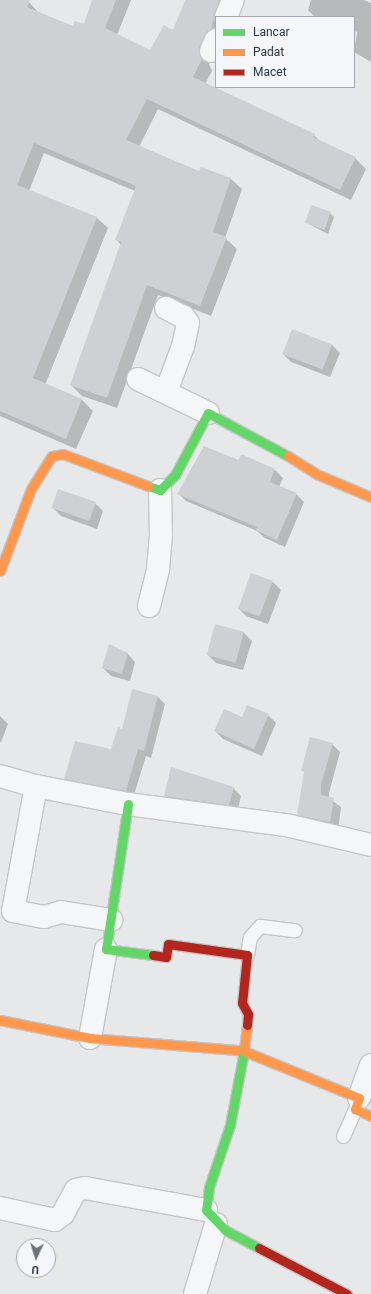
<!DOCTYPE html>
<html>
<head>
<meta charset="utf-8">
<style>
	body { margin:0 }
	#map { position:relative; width:371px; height:1294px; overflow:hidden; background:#e6e8ea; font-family:Roboto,sans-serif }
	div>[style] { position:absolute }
	.shadow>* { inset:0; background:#0003 }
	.building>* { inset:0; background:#ced0d3; transform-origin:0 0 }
	.roads { filter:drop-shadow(1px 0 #c4c6c8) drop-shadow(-1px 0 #c4c6c8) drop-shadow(0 1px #c4c6c8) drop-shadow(0 -1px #c4c6c8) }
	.lane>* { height:13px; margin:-6.5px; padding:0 6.5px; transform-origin:6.5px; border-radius:6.5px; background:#f5f6f7 }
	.street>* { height:22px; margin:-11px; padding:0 11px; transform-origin:11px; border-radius:11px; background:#f5f6f7 }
	.fast>* { height:9px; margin:-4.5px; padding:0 4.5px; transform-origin:4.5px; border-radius:4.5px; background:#63d668 }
	.slow>* { height:9px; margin:-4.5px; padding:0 4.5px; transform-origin:4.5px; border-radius:4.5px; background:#ff974d }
	.jam>* { height:9px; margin:-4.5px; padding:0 4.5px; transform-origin:4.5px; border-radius:4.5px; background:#b3261e }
	span { translate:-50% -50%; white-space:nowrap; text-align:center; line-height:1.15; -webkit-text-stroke:3px #f4f6f9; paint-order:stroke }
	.legend { position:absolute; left:215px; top:16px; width:140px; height:72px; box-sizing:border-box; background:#f4f6f9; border:1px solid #a4a8b1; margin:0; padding:5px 7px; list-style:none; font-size:12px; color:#2b3445 }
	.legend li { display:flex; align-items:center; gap:8px; height:20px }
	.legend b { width:20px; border:1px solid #a4a8b1 }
	.north { position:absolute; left:16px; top:1238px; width:40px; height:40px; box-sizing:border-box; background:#f4f6f9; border:1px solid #a4a8b1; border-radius:50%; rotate:184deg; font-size:11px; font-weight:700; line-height:16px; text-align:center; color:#2b3445 }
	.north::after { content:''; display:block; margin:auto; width:14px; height:18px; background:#6c737f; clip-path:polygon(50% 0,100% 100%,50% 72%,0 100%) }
</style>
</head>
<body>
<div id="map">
	<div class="shadow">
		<i style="clip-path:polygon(0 0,27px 0,39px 13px,74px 27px,84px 25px,94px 0,131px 0,117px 35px,150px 51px,174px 31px,186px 0,221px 0,216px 17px,216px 45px,209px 64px,212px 71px,205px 84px,314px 135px,322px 143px,355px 158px,366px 169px,351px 200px,158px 109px,139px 147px,200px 173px,201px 169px,231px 179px,242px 189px,225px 238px,237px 249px,211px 316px,158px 295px,117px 408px,82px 396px,71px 385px,121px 245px,116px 239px,135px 191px,44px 153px,29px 191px,97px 218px,108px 228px,45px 385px,82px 400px,93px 411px,76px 449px,0 416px)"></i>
		<i style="clip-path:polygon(311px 0,364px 0,371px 3px,371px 62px,354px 52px,357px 32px,354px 31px,354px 17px,315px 17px,308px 10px)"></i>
		<i style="clip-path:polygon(330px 213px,334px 217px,328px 234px,305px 222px)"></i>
		<i style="clip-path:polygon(332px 345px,340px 353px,330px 377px,291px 362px,283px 354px)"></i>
		<i style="clip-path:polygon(242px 456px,275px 470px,283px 478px,279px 487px,296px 494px,304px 502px,285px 547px,265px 538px,257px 531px,186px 501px,178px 493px,239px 461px)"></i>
		<i style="clip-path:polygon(95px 503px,103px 511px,97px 529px,61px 516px,53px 508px)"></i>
		<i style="clip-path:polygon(273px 582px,281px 590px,268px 624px,246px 616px,238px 608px)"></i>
		<i style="clip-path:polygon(216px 626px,244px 633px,252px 641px,243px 670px,216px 663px,208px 655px)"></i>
		<i style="clip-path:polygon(127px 653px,135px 662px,130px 681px,111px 676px,103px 668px)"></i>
		<i style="clip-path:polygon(133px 690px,158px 697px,165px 704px,151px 758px,146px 756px,133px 798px,73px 786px,65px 778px,111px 750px,123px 730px)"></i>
		<i style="clip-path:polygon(268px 715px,276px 723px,262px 756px,223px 739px,215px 731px,243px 718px)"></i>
		<i style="clip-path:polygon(0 716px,8px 724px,1px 742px,0 742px)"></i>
		<i style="clip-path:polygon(332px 744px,340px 752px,329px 793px,329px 798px,341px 807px,338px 830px,306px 823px,298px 814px,305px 773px,302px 770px)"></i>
		<i style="clip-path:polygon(172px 768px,233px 788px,241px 796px,237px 812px,173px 804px,165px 796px)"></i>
	</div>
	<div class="building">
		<i style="clip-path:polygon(0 0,30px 0,27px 7px,73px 26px,75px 21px,84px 24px,92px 0,116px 0,105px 28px,150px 50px,164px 25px,173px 30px,185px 0,219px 0,211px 29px,205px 34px,200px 46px,199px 53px,202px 59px,193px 77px,315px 134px,313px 137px,356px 157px,340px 190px,147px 99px,126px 140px,199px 171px,201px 167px,231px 178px,213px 232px,227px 237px,200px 306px,147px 285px,107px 398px,70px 385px,121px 242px,115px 240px,136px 186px,34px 143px,17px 185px,97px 217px,33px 378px,82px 399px,66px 439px,0 411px)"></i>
		<i style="left:311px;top:205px;width:21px;height:19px;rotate:19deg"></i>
		<i style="left:292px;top:329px;width:43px;height:27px;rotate:21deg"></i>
		<i style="clip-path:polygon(204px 446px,239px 460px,241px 454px,275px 469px,270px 482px,297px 493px,277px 540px,256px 530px,257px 527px,177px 494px)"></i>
		<i style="left:58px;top:489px;width:40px;height:20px;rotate:19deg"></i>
		<i style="left:251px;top:573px;width:23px;height:38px;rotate:20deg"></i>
		<i style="left:215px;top:624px;width:30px;height:32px;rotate:15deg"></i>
		<i style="clip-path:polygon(109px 644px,128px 653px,122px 674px,102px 668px)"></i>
		<i style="clip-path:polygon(132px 689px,158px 696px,144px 751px,138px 749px,126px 791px,64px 779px,75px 741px,111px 749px,118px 727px,122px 729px)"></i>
		<i style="clip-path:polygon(247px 705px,269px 714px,254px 749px,214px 731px,224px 709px,242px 717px)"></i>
		<i style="clip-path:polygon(310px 737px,333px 743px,321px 784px,321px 795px,334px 798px,330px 822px,297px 815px,304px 772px,301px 771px)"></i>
		<i style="clip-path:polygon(171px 767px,234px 787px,229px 805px,164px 796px)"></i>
	</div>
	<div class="roads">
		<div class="lane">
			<i style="left:247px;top:955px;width:18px;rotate:-81deg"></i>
			<i style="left:250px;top:937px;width:15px;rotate:-48deg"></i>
			<i style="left:260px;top:926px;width:35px;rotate:7deg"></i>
			<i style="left:343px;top:1136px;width:30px;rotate:-66deg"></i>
		</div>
		<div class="street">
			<i style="left:226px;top:17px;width:18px;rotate:-68deg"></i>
			<i style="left:211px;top:51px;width:12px;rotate:-66deg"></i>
			<i style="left:166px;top:308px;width:20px;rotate:27deg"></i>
			<i style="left:184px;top:317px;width:7px;rotate:56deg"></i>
			<i style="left:188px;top:323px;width:24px;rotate:102deg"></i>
			<i style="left:183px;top:346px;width:49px;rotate:110.3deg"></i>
			<i style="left:138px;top:379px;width:78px;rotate:25.9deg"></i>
			<i style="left:149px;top:606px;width:38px;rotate:-76deg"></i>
			<i style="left:158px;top:569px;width:32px;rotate:-85deg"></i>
			<i style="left:161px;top:537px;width:47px;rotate:-91.2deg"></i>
			<i style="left:0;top:776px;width:37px;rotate:16deg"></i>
			<i style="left:36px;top:786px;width:94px;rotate:11.1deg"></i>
			<i style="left:128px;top:804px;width:159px;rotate:7.6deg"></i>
			<i style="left:286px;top:825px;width:87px;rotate:13.2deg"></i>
			<i style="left:36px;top:786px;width:127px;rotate:100.4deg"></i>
			<i style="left:13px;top:911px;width:32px;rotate:11deg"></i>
			<i style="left:44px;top:917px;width:18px;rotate:-16deg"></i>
			<i style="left:61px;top:912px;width:51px;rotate:9.1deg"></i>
			<i style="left:90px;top:1038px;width:90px;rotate:-79.8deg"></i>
			<i style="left:359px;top:1098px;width:35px;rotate:-70deg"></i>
			<i style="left:0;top:1208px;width:56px;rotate:12.3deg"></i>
			<i style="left:55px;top:1220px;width:10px;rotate:-37deg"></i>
			<i style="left:63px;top:1214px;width:27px;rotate:-62deg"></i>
			<i style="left:76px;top:1190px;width:9px;rotate:-13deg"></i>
			<i style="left:85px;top:1188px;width:123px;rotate:10.3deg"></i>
			<i style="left:195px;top:1294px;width:73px;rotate:-73.3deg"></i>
		</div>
		<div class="fast">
			<i style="left:148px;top:486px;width:13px;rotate:18deg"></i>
			<i style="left:160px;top:490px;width:21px;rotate:-45deg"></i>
			<i style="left:175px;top:475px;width:70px;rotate:-62deg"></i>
			<i style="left:208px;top:413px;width:91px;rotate:28.3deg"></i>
			<i style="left:128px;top:804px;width:147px;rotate:98.6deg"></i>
			<i style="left:106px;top:949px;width:47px;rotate:7.3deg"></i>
			<i style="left:237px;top:1050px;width:7px;rotate:8deg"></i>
			<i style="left:244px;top:1051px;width:75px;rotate:100.7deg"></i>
			<i style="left:230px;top:1125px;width:65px;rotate:108.7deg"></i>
			<i style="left:209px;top:1187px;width:23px;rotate:97deg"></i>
			<i style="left:206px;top:1210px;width:28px;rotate:46deg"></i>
			<i style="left:225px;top:1230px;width:38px;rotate:28deg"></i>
		</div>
		<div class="slow">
			<i style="left:288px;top:456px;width:36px;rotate:32deg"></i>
			<i style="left:319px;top:475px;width:56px;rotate:22.9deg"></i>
			<i style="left:0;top:571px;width:88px;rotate:-69.3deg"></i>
			<i style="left:31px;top:489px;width:39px;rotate:-58deg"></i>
			<i style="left:52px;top:456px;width:11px;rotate:-10deg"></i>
			<i style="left:63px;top:454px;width:91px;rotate:20.6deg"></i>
			<i style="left:0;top:1020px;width:92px;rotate:11.3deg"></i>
			<i style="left:90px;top:1038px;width:147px;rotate:4.7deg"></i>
			<i style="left:247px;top:1025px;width:26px;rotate:97deg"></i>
			<i style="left:244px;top:1051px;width:124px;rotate:22.2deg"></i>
			<i style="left:359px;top:1098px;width:12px;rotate:110deg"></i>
			<i style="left:355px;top:1109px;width:17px;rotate:24deg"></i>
		</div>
		<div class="jam">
			<i style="left:153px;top:955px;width:13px;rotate:9deg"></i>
			<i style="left:166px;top:957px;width:13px;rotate:-81deg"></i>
			<i style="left:168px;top:944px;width:80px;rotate:7.9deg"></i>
			<i style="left:247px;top:955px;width:48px;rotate:95.9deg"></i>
			<i style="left:242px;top:1003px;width:13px;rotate:61deg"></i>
			<i style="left:248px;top:1014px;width:11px;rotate:95deg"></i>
			<i style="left:259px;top:1248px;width:99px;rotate:27.6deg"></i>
		</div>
	</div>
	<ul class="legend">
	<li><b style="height:5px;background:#63d668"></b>Lancar</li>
	<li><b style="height:5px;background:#ff974d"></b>Padat</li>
	<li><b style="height:5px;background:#b3261e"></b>Macet</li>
	</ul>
	<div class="north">U</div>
</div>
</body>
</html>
